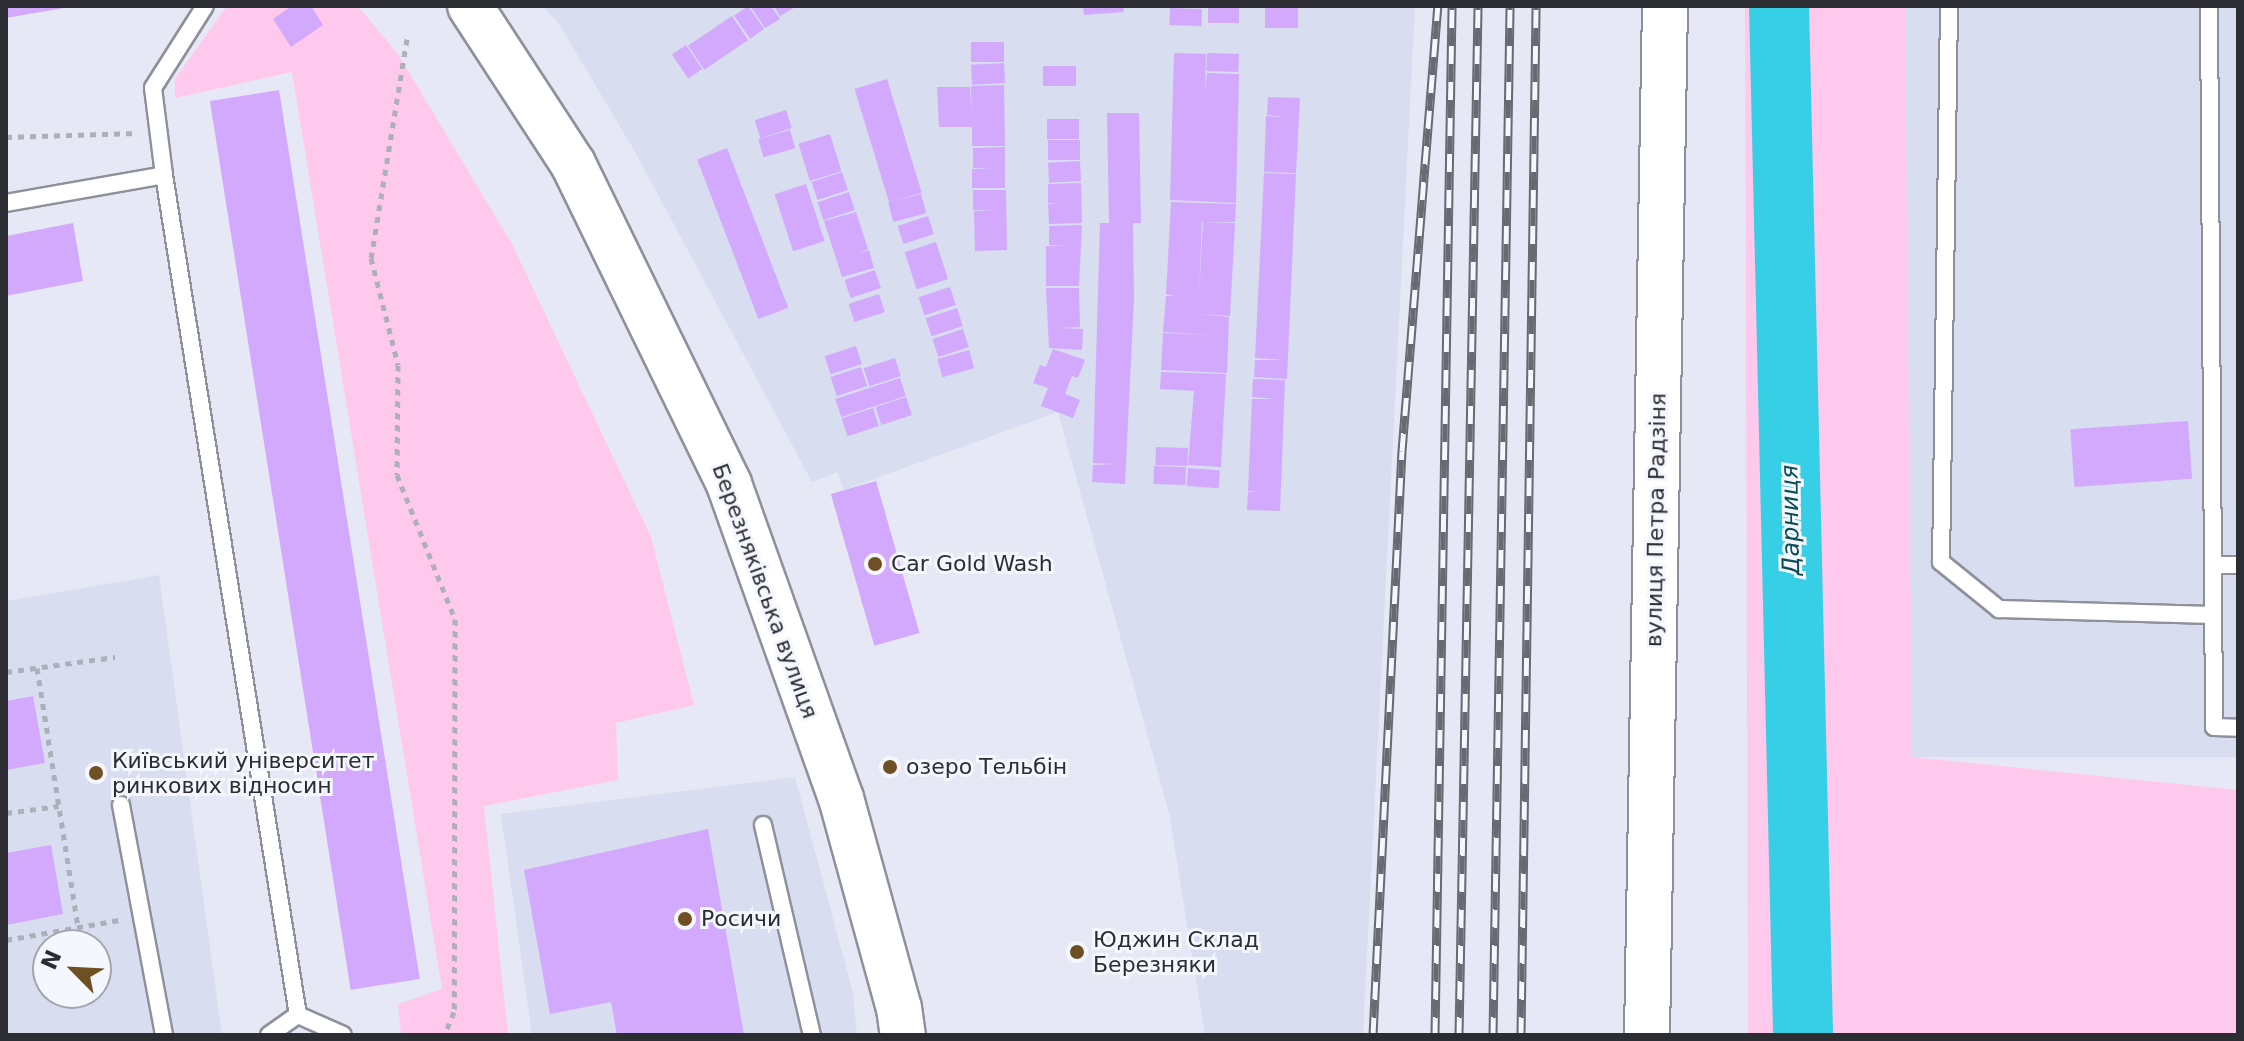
<!DOCTYPE html>
<html>
<head>
<meta charset="utf-8">
<style>
	body { margin:0 }
	#map { position:relative; width:2244px; height:1041px; overflow:hidden; background:#e6e9f5; font-family:"DejaVu Sans",sans-serif }
	div>[style] { position:absolute }
	.built>* { inset:0; background:#d8ddf0; transform-origin:0 0 }
	.green>* { inset:0; background:#fec9ed }
	.river>* { height:60px; margin:-30px; padding:0 30px; transform-origin:30px; border-radius:30px; background:#37cfe6 }
	.building>* { inset:0; background:#d3a9fe; transform-origin:0 0 }
	.path>* { height:5px; margin-top:-2.5px; transform-origin:0; background:repeating-linear-gradient(90deg,#adb0b9 0 6px,transparent 0 12px) }
	.roads { filter:drop-shadow(2px 0 #8e919c) drop-shadow(-2px 0 #8e919c) drop-shadow(0 2px #8e919c) drop-shadow(0 -2px #8e919c) }
	.lane>* { height:16px; margin:-8px; padding:0 8px; transform-origin:8px; border-radius:8px; background:#fff }
	.secondary>* { height:44px; margin:-22px; padding:0 22px; transform-origin:22px; border-radius:22px; background:#fff }
	.primary>* { height:44px; margin:-22px; padding:0 22px; transform-origin:22px; border-radius:22px; background:#fff }
	.rail>* { height:9px; margin-top:-4.5px; transform-origin:0; background:repeating-linear-gradient(90deg,#f5f7fe 0 18px,#686a71 0 36px); box-sizing:border-box; border-block:2px solid #686a71 }
	.dots>* { width:22px; height:22px; translate:-50% -50%; box-sizing:border-box; border:4px solid #f5f7fe; border-radius:50% }
	span { translate:-50% -50%; white-space:nowrap; text-align:center; line-height:1.15; -webkit-text-stroke:6px #f5f7fe; paint-order:stroke }
	.street-label { font-size:22px; color:#2c2d32 }
	.poi-label { font-size:22px; color:#2c2d32 }
	.left { translate:0 -50%; text-align:left }
	.water-label { font-size:24px; color:#0b4c56; font-style:italic }
	.frame { position:absolute; inset:0; border:8px solid #2c2d32; pointer-events:none }
	.north { position:absolute; left:32px; top:929px; width:80px; height:80px; box-sizing:border-box; background:#f5f7fe; border:2px solid #a5a6ac; border-radius:50%; rotate:294deg; font-size:22px; font-weight:700; line-height:32px; text-align:center; color:#2c2d32 }
	.north::after { content:''; display:block; margin:auto; width:28px; height:36px; background:#6e5024; clip-path:polygon(50% 0,100% 100%,50% 72%,0 100%) }
</style>
</head>
<body>
<div id="map">
	<div class="built">
		<i style="clip-path:polygon(543px 6px,1415px 6px,1363px 1035px,1205px 1035px,1169px 813px,1058px 412px,844px 490px,837px 472px,812px 482px,634px 150px,559px 24px)"></i>
		<i style="left:1905px;top:6px;width:333px;height:751px"></i>
		<i style="clip-path:polygon(evenodd,159px 575px,222px 1035px,6px 1035px,6px 601px,159px 575px,48px 945px,96px 945px,96px 993px,48px 993px,48px 945px)"></i>
		<i style="clip-path:polygon(795px 777px,853px 993px,857px 1035px,532px 1035px,501px 814px)"></i>
	</div>
	<div class="green">
		<i style="clip-path:polygon(227px 6px,358px 6px,398px 54px,512px 244px,651px 537px,694px 705px,616px 723px,618px 780px,484px 806px,508px 1035px,401px 1034px,398px 1004px,442px 989px,292px 72px,175px 98px,175px 79px)"></i>
		<i style="clip-path:polygon(1745px 6px,1905px 6px,1912px 757px,2238px 790px,2238px 1035px,1748px 1033px)"></i>
	</div>
	<div class="river">
		<i style="left:1779px;top:6px;width:1029px;rotate:88.66deg"></i>
	</div>
	<div class="building">
		<i style="clip-path:polygon(6px 6px,63px 6px,64px 8px,6px 18px)"></i>
		<i style="clip-path:polygon(292px 6px,311px 6px,323px 25px,291px 47px,273px 19px)"></i>
		<i style="left:748px;top:6px;width:28px;height:17px;rotate:55deg"></i>
		<i style="clip-path:polygon(750px 6px,771px 6px,780px 19px,765px 28px)"></i>
		<i style="clip-path:polygon(774px 6px,797px 6px,780px 16px)"></i>
		<i style="clip-path:polygon(1083px 6px,1123px 6px,1124px 12px,1084px 15px)"></i>
		<i style="left:1208px;top:6px;width:31px;height:17px"></i>
		<i style="left:1265px;top:6px;width:33px;height:22px"></i>
		<i style="left:1170px;top:8px;width:32px;height:17px;rotate:2deg"></i>
		<i style="left:732px;top:16px;width:29px;height:53px;rotate:56deg"></i>
		<i style="left:1004px;top:42px;width:20px;height:33px;rotate:90deg"></i>
		<i style="left:686px;top:45px;width:29px;height:17px;rotate:56deg"></i>
		<i style="clip-path:polygon(1174px 53px,1206px 54px,1205px 91px,1207px 73px,1239px 74px,1236px 203px,1170px 200px)"></i>
		<i style="left:1207px;top:53px;width:32px;height:18px;rotate:2deg"></i>
		<i style="left:1004px;top:63px;width:20px;height:33px;rotate:87deg"></i>
		<i style="left:1076px;top:66px;width:20px;height:33px;rotate:90deg"></i>
		<i style="left:887px;top:79px;width:119px;height:34px;rotate:73deg"></i>
		<i style="clip-path:polygon(1004px 85px,1005px 146px,972px 146px,972px 127px,939px 127px,937px 87px,970px 87px,972px 117px,971px 86px)"></i>
		<i style="left:279px;top:90px;width:900px;height:70px;rotate:81deg"></i>
		<i style="clip-path:polygon(1268px 97px,1300px 98px,1296px 173px,1264px 172px,1266px 116px,1284px 117px,1267px 115px)"></i>
		<i style="left:786px;top:110px;width:19px;height:33px;rotate:72deg"></i>
		<i style="clip-path:polygon(1107px 113px,1139px 113px,1141px 223px,1133px 223px,1134px 298px,1125px 484px,1092px 482px,1093px 465px,1115px 464px,1093px 463px,1100px 223px,1109px 223px)"></i>
		<i style="left:1047px;top:119px;width:32px;height:20px"></i>
		<i style="left:790px;top:130px;width:19px;height:33px;rotate:74deg"></i>
		<i style="left:830px;top:134px;width:39px;height:33px;rotate:73deg"></i>
		<i style="left:1080px;top:140px;width:20px;height:32px;rotate:90deg"></i>
		<i style="clip-path:polygon(1005px 147px,1005px 188px,972px 188px,972px 169px,991px 168px,973px 168px,973px 148px)"></i>
		<i style="left:727px;top:148px;width:171px;height:32px;rotate:69deg"></i>
		<i style="left:1080px;top:161px;width:20px;height:32px;rotate:87deg"></i>
		<i style="left:842px;top:172px;width:19px;height:32px;rotate:72deg"></i>
		<i style="clip-path:polygon(1264px 173px,1296px 174px,1287px 379px,1254px 377px,1255px 360px,1284px 360px,1255px 358px)"></i>
		<i style="clip-path:polygon(1081px 183px,1082px 223px,1049px 224px,1048px 204px,1058px 203px,1048px 203px,1048px 184px)"></i>
		<i style="left:806px;top:184px;width:60px;height:33px;rotate:72deg"></i>
		<i style="clip-path:polygon(973px 190px,1006px 190px,1007px 250px,975px 251px,974px 211px,995px 210px,973px 210px)"></i>
		<i style="left:849px;top:192px;width:19px;height:33px;rotate:72deg"></i>
		<i style="left:921px;top:194px;width:20px;height:34px;rotate:75deg"></i>
		<i style="clip-path:polygon(1171px 202px,1236px 204px,1235px 222px,1202px 222px,1199px 296px,1203px 222px,1235px 223px,1230px 316px,1198px 314px,1229px 317px,1227px 373px,1161px 370px,1163px 333px,1212px 335px,1163px 332px,1166px 296px,1175px 296px,1166px 294px)"></i>
		<i style="clip-path:polygon(856px 212px,868px 249px,857px 254px,869px 250px,874px 268px,842px 277px,824px 221px)"></i>
		<i style="left:928px;top:216px;width:19px;height:32px;rotate:72deg"></i>
		<i style="clip-path:polygon(73px 223px,83px 281px,6px 296px,6px 236px)"></i>
		<i style="clip-path:polygon(1082px 225px,1079px 286px,1046px 286px,1046px 246px,1070px 246px,1049px 245px,1049px 226px)"></i>
		<i style="left:936px;top:242px;width:39px;height:33px;rotate:72deg"></i>
		<i style="left:875px;top:270px;width:19px;height:32px;rotate:72deg"></i>
		<i style="left:950px;top:287px;width:19px;height:33px;rotate:72deg"></i>
		<i style="clip-path:polygon(1046px 288px,1079px 288px,1080px 327px,1059px 328px,1083px 329px,1082px 350px,1049px 348px)"></i>
		<i style="left:879px;top:294px;width:19px;height:32px;rotate:72deg"></i>
		<i style="left:957px;top:308px;width:19px;height:33px;rotate:72deg"></i>
		<i style="left:963px;top:329px;width:19px;height:32px;rotate:72deg"></i>
		<i style="left:856px;top:346px;width:19px;height:33px;rotate:72deg"></i>
		<i style="clip-path:polygon(1053px 349px,1085px 360px,1078px 378px,1072px 376px,1065px 394px,1080px 400px,1073px 418px,1041px 406px,1048px 388px,1033px 383px,1040px 365px,1046px 367px)"></i>
		<i style="left:969px;top:350px;width:19px;height:33px;rotate:74deg"></i>
		<i style="left:895px;top:358px;width:19px;height:33px;rotate:72deg"></i>
		<i style="left:861px;top:367px;width:20px;height:32px;rotate:72deg"></i>
		<i style="clip-path:polygon(1161px 372px,1226px 374px,1221px 467px,1188px 465px,1194px 391px,1160px 389px)"></i>
		<i style="left:900px;top:378px;width:19px;height:68px;rotate:72deg"></i>
		<i style="clip-path:polygon(1253px 379px,1285px 380px,1280px 511px,1247px 510px,1248px 492px,1258px 492px,1248px 491px,1252px 399px,1274px 399px,1252px 397px)"></i>
		<i style="left:906px;top:397px;width:19px;height:32px;rotate:72deg"></i>
		<i style="left:873px;top:408px;width:19px;height:33px;rotate:72deg"></i>
		<i style="left:2188px;top:421px;width:58px;height:118px;rotate:86deg"></i>
		<i style="left:1156px;top:447px;width:32px;height:18px;rotate:2deg"></i>
		<i style="left:1154px;top:466px;width:32px;height:18px;rotate:2deg"></i>
		<i style="left:1188px;top:468px;width:32px;height:18px;rotate:4deg"></i>
		<i style="left:876px;top:481px;width:158px;height:47px;rotate:74deg"></i>
		<i style="clip-path:polygon(33px 696px,45px 763px,6px 770px,6px 701px)"></i>
		<i style="clip-path:polygon(708px 829px,744px 1035px,617px 1035px,611px 1002px,550px 1014px,524px 870px)"></i>
		<i style="clip-path:polygon(51px 845px,63px 914px,6px 925px,6px 853px)"></i>
	</div>
	<div class="path">
		<i style="left:407px;top:39px;width:222px;rotate:99.3deg"></i>
		<i style="left:371px;top:258px;width:110px;rotate:75.8deg"></i>
		<i style="left:398px;top:365px;width:110px;rotate:90.5deg"></i>
		<i style="left:397px;top:475px;width:155px;rotate:68.1deg"></i>
		<i style="left:455px;top:619px;width:393px;rotate:90.1deg"></i>
		<i style="left:454px;top:1012px;width:25px;rotate:113deg"></i>
		<i style="left:6px;top:137px;width:131px;rotate:-1.7deg"></i>
		<i style="left:37px;top:668px;width:263px;rotate:81deg"></i>
		<i style="left:6px;top:672px;width:110px;rotate:-7.8deg"></i>
		<i style="left:6px;top:813px;width:53px;rotate:-7.5deg"></i>
		<i style="left:6px;top:940px;width:115px;rotate:-10deg"></i>
	</div>
	<div class="roads">
		<div class="lane">
			<i style="left:205px;top:6px;width:97px;rotate:122.4deg"></i>
			<i style="left:153px;top:88px;width:88px;rotate:82.8deg"></i>
			<i style="left:164px;top:175px;width:851px;rotate:80.94deg"></i>
			<i style="left:298px;top:1015px;width:49px;rotate:24deg"></i>
			<i style="left:1949px;top:6px;width:556px;rotate:90.82deg"></i>
			<i style="left:1941px;top:562px;width:75px;rotate:39deg"></i>
			<i style="left:1999px;top:609px;width:214px;rotate:1.6deg"></i>
			<i style="left:2209px;top:6px;width:721px;rotate:89.6deg"></i>
			<i style="left:2214px;top:727px;width:24px;rotate:2deg"></i>
			<i style="left:6px;top:203px;width:160px;rotate:-10deg"></i>
			<i style="left:2213px;top:565px;width:25px"></i>
			<i style="left:121px;top:805px;width:234px;rotate:79.4deg"></i>
			<i style="left:763px;top:825px;width:216px;rotate:76.9deg"></i>
			<i style="left:269px;top:1035px;width:35px;rotate:-35deg"></i>
		</div>
		<div class="secondary">
			<i style="left:470px;top:6px;width:189px;rotate:56.9deg"></i>
			<i style="left:573px;top:164px;width:356px;rotate:64deg"></i>
			<i style="left:729px;top:484px;width:333px;rotate:70.4deg"></i>
			<i style="left:841px;top:798px;width:218px;rotate:74.6deg"></i>
			<i style="left:899px;top:1008px;width:27px;rotate:82deg"></i>
		</div>
		<div class="primary">
			<i style="left:1647px;top:1035px;width:1029px;rotate:-89deg"></i>
		</div>
	</div>
	<div class="rail">
		<i style="left:1373px;top:1035px;width:585px;rotate:-87.16deg"></i>
		<i style="left:1402px;top:451px;width:446px;rotate:-85.4deg"></i>
		<i style="left:1435px;top:1035px;width:1029px;rotate:-89.05deg"></i>
		<i style="left:1459px;top:1035px;width:1029px;rotate:-88.94deg"></i>
		<i style="left:1493px;top:1035px;width:1029px;rotate:-89.05deg"></i>
		<i style="left:1521px;top:1035px;width:1029px;rotate:-89.16deg"></i>
	</div>
	<div class="dots">
		<i style="left:875px;top:564px;background:#6e5024"></i>
		<i style="left:890px;top:767px;background:#6e5024"></i>
		<i style="left:96px;top:773px;background:#6e5024"></i>
		<i style="left:685px;top:919px;background:#6e5024"></i>
		<i style="left:1077px;top:952px;background:#6e5024"></i>
	</div>
	<div class="street-label">
		<span style="left:1656px;top:520px;rotate:-89deg">вулиця Петра Радзіня</span>
		<span style="left:765px;top:591px;rotate:70deg">Березняківська вулиця</span>
	</div>
	<div class="poi-label">
		<span class="left" style="left:891px;top:564px">Car Gold Wash</span>
		<span class="left" style="left:112px;top:773px">Київський університет<br>ринкових відносин</span>
		<span class="left" style="left:906px;top:767px">озеро Тельбін</span>
		<span class="left" style="left:701px;top:919px">Росичи</span>
		<span class="left" style="left:1093px;top:952px">Юджин Склад<br>Березняки</span>
	</div>
	<div class="water-label">
		<span style="left:1791px;top:520px;rotate:-91deg">Дарниця</span>
	</div>
	<div class="frame"></div>
	<div class="north">N</div>
</div>
</body>
</html>
